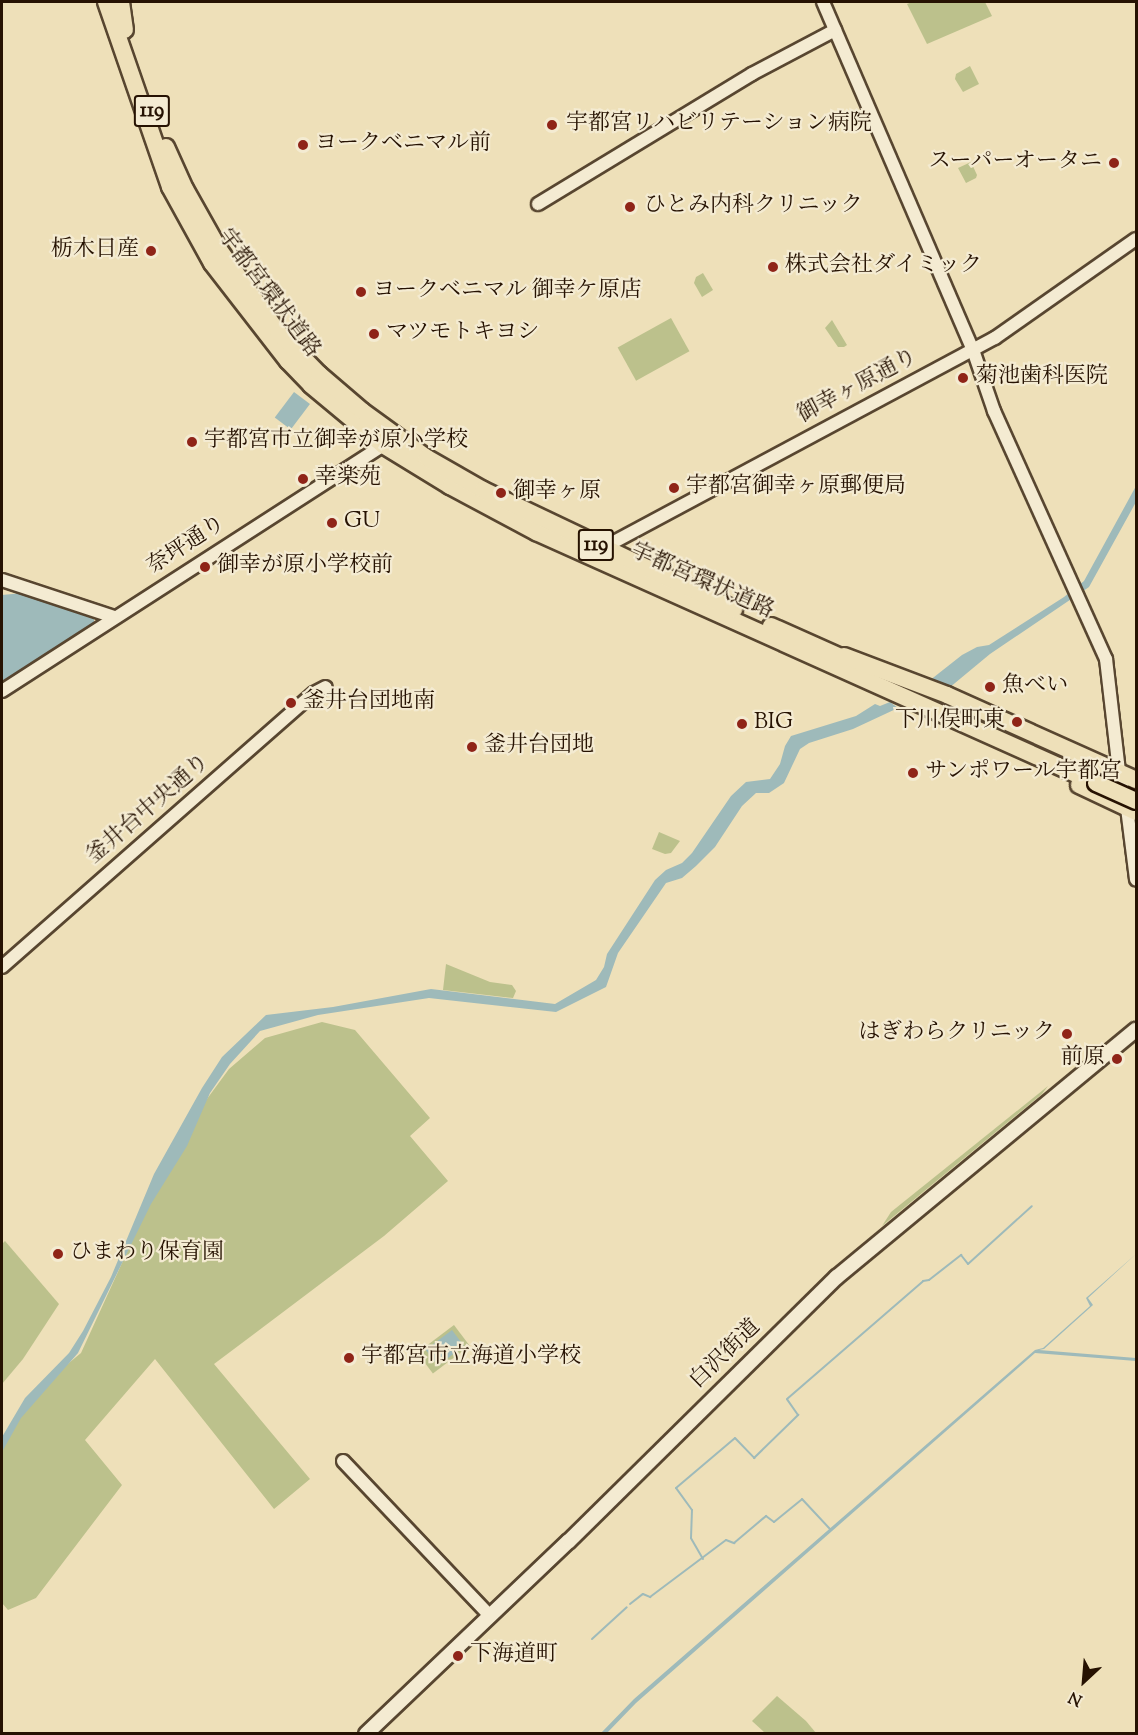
<!DOCTYPE html>
<html>
<head>
<meta charset="utf-8">
<style>
	body { margin:0 }
	#map { position:relative; width:1138px; height:1735px; overflow:hidden; background:#eee0b9; font-family:"Sorts Mill Goudy","Noto Serif JP",serif }
	div>[style] { position:absolute }
	.green>* { inset:0; background:#bcc18c; transform-origin:0 0 }
	.water>* { inset:0; background:#9ebaba; transform-origin:0 0 }
	.stream>* { height:2px; margin:-1px; padding:0 1px; transform-origin:1px; border-radius:1px; background:#9ebaba }
	.roads { filter:drop-shadow(2px 0 #584630) drop-shadow(-2px 0 #584630) drop-shadow(0 2px #584630) drop-shadow(0 -2px #584630) }
	.tertiary>* { height:12px; margin:-6px; padding:0 6px; transform-origin:6px; border-radius:6px; background:#f4ebd2 }
	.secondary>* { height:14px; margin:-7px; padding:0 7px; transform-origin:7px; border-radius:7px; background:#f4ebd2 }
	.trunk>* { height:16px; margin:-8px; padding:0 8px; transform-origin:8px; border-radius:8px; background:#eee0b9 }
	.bridges { filter:drop-shadow(2px 0 #261202) drop-shadow(-2px 0 #261202) drop-shadow(0 2px #261202) drop-shadow(0 -2px #261202) }
	.trunk-bridge>* { height:16px; margin:-8px; padding:0 8px; transform-origin:8px; border-radius:8px; background:#eee0b9 }
	.dots>* { width:16px; height:16px; translate:-50% -50%; box-sizing:border-box; border:3px solid #f4ebd2; border-radius:50% }
	span { translate:-50% -50%; white-space:nowrap; text-align:center; line-height:1.15; -webkit-text-stroke:4.5px #f4ebd2; paint-order:stroke }
	.shield-label span { padding:2px 4px; background:#f4ebd2; border:2px solid; border-radius:4px; -webkit-text-stroke-width:0 }
	.shield-label { font-size:21px; color:#261202; font-weight:700 }
	.poi-label { font-size:22px; color:#261202 }
	.left { translate:0 -50%; text-align:left }
	.right { translate:-100% -50%; text-align:right }
	.street-label { font-size:22px; color:#261202 }
	.frame { position:absolute; inset:0; border:3px solid #261202; pointer-events:none }
	.north { position:absolute; left:1054px; top:1651px; width:60px; height:60px; -webkit-text-stroke:4px #f4ebd2; paint-order:stroke; rotate:206deg; font-size:16px; font-weight:700; line-height:24px; text-align:center; color:#261202 }
	.north::after { content:''; display:block; margin:auto; width:21px; height:27px; background:#261202; clip-path:polygon(50% 0,100% 100%,50% 72%,0 100%) }
</style>
</head>
<body>
<div id="map">
	<div class="green">
		<i style="clip-path:polygon(912px 2px,985px 2px,992px 16px,927px 44px,907px 4px)"></i>
		<i style="clip-path:polygon(970px 66px,979px 84px,963px 92px,955px 79px,956px 74px)"></i>
		<i style="clip-path:polygon(971px 162px,977px 175px,976px 178px,966px 183px,958px 168px)"></i>
		<i style="clip-path:polygon(703px 273px,713px 290px,702px 297px,694px 283px,696px 277px)"></i>
		<i style="left:671px;top:318px;width:38px;height:61px;rotate:61deg"></i>
		<i style="clip-path:polygon(832px 320px,847px 345px,844px 347px,838px 347px,825px 328px)"></i>
		<i style="clip-path:polygon(659px 832px,680px 841px,671px 853px,665px 854px,652px 849px)"></i>
		<i style="clip-path:polygon(446px 964px,490px 982px,512px 985px,516px 991px,513px 998px,443px 990px)"></i>
		<i style="clip-path:polygon(322px 1022px,355px 1030px,430px 1118px,410px 1136px,448px 1181px,384px 1236px,214px 1364px,310px 1479px,274px 1509px,155px 1359px,85px 1440px,122px 1485px,36px 1598px,8px 1610px,2px 1603px,2px 1443px,41px 1386px,81px 1353px,148px 1206px,204px 1103px,229px 1069px,265px 1038px)"></i>
		<i style="clip-path:polygon(1048px 1086px,1042px 1094px,882px 1226px,891px 1212px)"></i>
		<i style="clip-path:polygon(5px 1241px,59px 1304px,23px 1359px,2px 1384px,2px 1244px)"></i>
		<i style="left:454px;top:1325px;width:26px;height:46px;rotate:53deg"></i>
		<i style="clip-path:polygon(777px 1696px,806px 1721px,816px 1733px,765px 1733px,752px 1721px)"></i>
	</div>
	<div class="water">
		<i style="left:294px;top:392px;width:20px;height:32px;rotate:37deg"></i>
		<i style="clip-path:polygon(1136px 486px,1136px 502px,1089px 587px,990px 654px,949px 688px,929px 681px,962px 655px,977px 647px,989px 645px,1064px 597px,1084px 581px)"></i>
		<i style="clip-path:polygon(23px 593px,94px 616px,94px 624px,2px 683px,2px 595px)"></i>
		<i style="clip-path:polygon(890px 702px,898px 708px,853px 729px,809px 743px,800px 749px,784px 783px,769px 793px,756px 793px,742px 806px,715px 847px,696px 866px,682px 878px,666px 883px,618px 953px,606px 987px,556px 1012px,429px 998px,318px 1015px,260px 1031px,230px 1064px,210px 1093px,187px 1146px,151px 1204px,78px 1353px,21px 1418px,2px 1452px,2px 1437px,25px 1398px,69px 1353px,83px 1331px,111px 1277px,154px 1174px,202px 1088px,222px 1057px,266px 1015px,333px 1007px,431px 989px,555px 1004px,596px 980px,604px 967px,607px 954px,655px 880px,666px 870px,682px 863px,692px 853px,731px 796px,746px 782px,770px 779px,780px 764px,785px 746px,791px 736px,856px 716px,875px 704px,880px 706px)"></i>
		<i style="clip-path:polygon(1136px 1254px,1088px 1298px,1093px 1305px,1044px 1349px,1039px 1350px,1136px 1358px,1136px 1361px,1035px 1353px,636px 1703px,607px 1733px,601px 1733px,634px 1699px,1035px 1350px,1043px 1348px,1090px 1306px,1086px 1298px)"></i>
		<i style="left:452px;top:1330px;width:20px;height:33px;rotate:53deg"></i>
	</div>
	<div class="stream">
		<i style="left:703px;top:1559px;width:24px;rotate:-120deg"></i>
		<i style="left:691px;top:1538px;width:28px;rotate:-88deg"></i>
		<i style="left:692px;top:1510px;width:27px;rotate:-126deg"></i>
		<i style="left:676px;top:1488px;width:77px;rotate:-40.3deg"></i>
		<i style="left:735px;top:1438px;width:28px;rotate:46deg"></i>
		<i style="left:754px;top:1458px;width:62px;rotate:-44.3deg"></i>
		<i style="left:798px;top:1415px;width:19px;rotate:-125deg"></i>
		<i style="left:787px;top:1399px;width:180px;rotate:-40.9deg"></i>
		<i style="left:923px;top:1281px;width:6px;rotate:-9deg"></i>
		<i style="left:929px;top:1280px;width:41px;rotate:-38deg"></i>
		<i style="left:961px;top:1255px;width:11px;rotate:52deg"></i>
		<i style="left:968px;top:1264px;width:86px;rotate:-42.2deg"></i>
		<i style="left:630px;top:1604px;width:16px;rotate:-38deg"></i>
		<i style="left:643px;top:1594px;width:8px;rotate:23deg"></i>
		<i style="left:650px;top:1597px;width:95px;rotate:-36.9deg"></i>
		<i style="left:726px;top:1540px;width:9px;rotate:21deg"></i>
		<i style="left:734px;top:1543px;width:42px;rotate:-40.2deg"></i>
		<i style="left:766px;top:1516px;width:10px;rotate:37deg"></i>
		<i style="left:774px;top:1522px;width:36px;rotate:-39deg"></i>
		<i style="left:802px;top:1499px;width:41px;rotate:47deg"></i>
		<i style="left:592px;top:1639px;width:47px;rotate:-42.4deg"></i>
	</div>
	<div class="roads">
		<div class="tertiary">
			<i style="left:823px;top:2px;width:379px;rotate:66.7deg"></i>
			<i style="left:973px;top:350px;width:65px;rotate:71deg"></i>
			<i style="left:994px;top:411px;width:272px;rotate:65.7deg"></i>
			<i style="left:1106px;top:659px;width:114px;rotate:83.4deg"></i>
			<i style="left:1119px;top:772px;width:37px;rotate:77deg"></i>
			<i style="left:1127px;top:808px;width:72px;rotate:82.8deg"></i>
			<i style="left:538px;top:204px;width:250px;rotate:-31.3deg"></i>
			<i style="left:752px;top:74px;width:94px;rotate:-27.9deg"></i>
			<i style="left:601px;top:549px;width:447px;rotate:-28.2deg"></i>
			<i style="left:995px;top:338px;width:172px;rotate:-35.1deg"></i>
			<i style="left:2px;top:580px;width:118px;rotate:18.3deg"></i>
			<i style="left:2px;top:691px;width:454px;rotate:-32.8deg"></i>
			<i style="left:383px;top:445px;width:7px;rotate:-56deg"></i>
			<i style="left:2px;top:967px;width:415px;rotate:-41.3deg"></i>
			<i style="left:314px;top:693px;width:13px;rotate:-27deg"></i>
			<i style="left:343px;top:1461px;width:214px;rotate:46.5deg"></i>
		</div>
		<div class="secondary">
			<i style="left:366px;top:1734px;width:280px;rotate:-43.6deg"></i>
			<i style="left:569px;top:1541px;width:376px;rotate:-44.6deg"></i>
			<i style="left:837px;top:1277px;width:388px;rotate:-39.6deg"></i>
		</div>
		<div class="trunk">
			<i style="left:106px;top:2px;width:196px;rotate:70.9deg"></i>
			<i style="left:170px;top:187px;width:87px;rotate:61.1deg"></i>
			<i style="left:212px;top:263px;width:124px;rotate:52.2deg"></i>
			<i style="left:288px;top:361px;width:33px;rotate:46deg"></i>
			<i style="left:311px;top:385px;width:94px;rotate:39.8deg"></i>
			<i style="left:383px;top:445px;width:79px;rotate:31.5deg"></i>
			<i style="left:450px;top:486px;width:98px;rotate:28.1deg"></i>
			<i style="left:536px;top:532px;width:614px;rotate:24.14deg"></i>
			<i style="left:121px;top:2px;width:28px;rotate:82deg"></i>
			<i style="left:166px;top:147px;width:46px;rotate:65.7deg"></i>
			<i style="left:185px;top:189px;width:71px;rotate:60.6deg"></i>
			<i style="left:220px;top:251px;width:100px;rotate:54.4deg"></i>
			<i style="left:278px;top:332px;width:59px;rotate:45.7deg"></i>
			<i style="left:319px;top:374px;width:57px;rotate:40.7deg"></i>
			<i style="left:362px;top:411px;width:80px;rotate:35.9deg"></i>
			<i style="left:427px;top:458px;width:64px;rotate:29.7deg"></i>
			<i style="left:483px;top:490px;width:278px;rotate:25.4deg"></i>
			<i style="left:771px;top:626px;width:91px;rotate:24deg"></i>
			<i style="left:844px;top:656px;width:110px;rotate:20.7deg"></i>
			<i style="left:947px;top:695px;width:207px;rotate:24.2deg"></i>
			<i style="left:1079px;top:785px;width:63px;rotate:25.3deg"></i>
		</div>
	</div>
	<div class="bridges">
		<div class="trunk-bridge">
			<i style="left:1096px;top:783px;width:44px;rotate:24.2deg"></i>
		</div>
	</div>
	<div class="dots">
		<i style="left:552px;top:125px;background:#8f2418"></i>
		<i style="left:303px;top:145px;background:#8f2418"></i>
		<i style="left:1114px;top:163px;background:#8f2418"></i>
		<i style="left:630px;top:207px;background:#8f2418"></i>
		<i style="left:151px;top:251px;background:#8f2418"></i>
		<i style="left:773px;top:267px;background:#8f2418"></i>
		<i style="left:361px;top:292px;background:#8f2418"></i>
		<i style="left:374px;top:334px;background:#8f2418"></i>
		<i style="left:963px;top:378px;background:#8f2418"></i>
		<i style="left:192px;top:442px;background:#8f2418"></i>
		<i style="left:303px;top:479px;background:#8f2418"></i>
		<i style="left:674px;top:488px;background:#8f2418"></i>
		<i style="left:501px;top:493px;background:#8f2418"></i>
		<i style="left:332px;top:523px;background:#8f2418"></i>
		<i style="left:205px;top:567px;background:#8f2418"></i>
		<i style="left:990px;top:687px;background:#8f2418"></i>
		<i style="left:291px;top:703px;background:#8f2418"></i>
		<i style="left:1017px;top:722px;background:#8f2418"></i>
		<i style="left:742px;top:724px;background:#8f2418"></i>
		<i style="left:472px;top:747px;background:#8f2418"></i>
		<i style="left:913px;top:773px;background:#8f2418"></i>
		<i style="left:1067px;top:1034px;background:#8f2418"></i>
		<i style="left:1117px;top:1059px;background:#8f2418"></i>
		<i style="left:58px;top:1254px;background:#8f2418"></i>
		<i style="left:349px;top:1358px;background:#8f2418"></i>
		<i style="left:458px;top:1656px;background:#8f2418"></i>
	</div>
	<div class="shield-label">
		<span style="left:152px;top:111px">119</span>
		<span style="left:596px;top:545px">119</span>
	</div>
	<div class="poi-label">
		<span class="left" style="left:566px;top:125px">宇都宮リハビリテーション病院</span>
		<span class="left" style="left:315px;top:145px">ヨークベニマル前</span>
		<span class="right" style="left:1102px;top:163px">スーパーオータニ</span>
		<span class="left" style="left:644px;top:207px">ひとみ内科クリニック</span>
		<span class="right" style="left:139px;top:251px">栃木日産</span>
		<span class="left" style="left:785px;top:267px">株式会社ダイミック</span>
		<span class="left" style="left:373px;top:292px">ヨークベニマル 御幸ケ原店</span>
		<span class="left" style="left:386px;top:334px">マツモトキヨシ</span>
		<span class="left" style="left:976px;top:378px">菊池歯科医院</span>
		<span class="left" style="left:204px;top:442px">宇都宮市立御幸が原小学校</span>
		<span class="left" style="left:315px;top:479px">幸楽苑</span>
		<span class="left" style="left:686px;top:488px">宇都宮御幸ヶ原郵便局</span>
		<span class="left" style="left:513px;top:493px">御幸ヶ原</span>
		<span class="left" style="left:344px;top:523px">GU</span>
		<span class="left" style="left:217px;top:567px">御幸が原小学校前</span>
		<span class="left" style="left:1002px;top:687px">魚べい</span>
		<span class="left" style="left:303px;top:703px">釜井台団地南</span>
		<span class="right" style="left:1005px;top:722px">下川俣町東</span>
		<span class="left" style="left:754px;top:724px">BIG</span>
		<span class="left" style="left:484px;top:747px">釜井台団地</span>
		<span class="left" style="left:925px;top:773px">サンポワール宇都宮</span>
		<span class="right" style="left:1055px;top:1034px">はぎわらクリニック</span>
		<span class="right" style="left:1105px;top:1059px">前原</span>
		<span class="left" style="left:70px;top:1254px">ひまわり保育園</span>
		<span class="left" style="left:361px;top:1358px">宇都宮市立海道小学校</span>
		<span class="left" style="left:470px;top:1656px">下海道町</span>
	</div>
	<div class="street-label">
		<span style="left:268px;top:294px;rotate:53deg">宇都宮環状道路</span>
		<span style="left:858px;top:387px;rotate:-28deg">御幸ヶ原通り</span>
		<span style="left:187px;top:546px;rotate:-33deg">奈坪通り</span>
		<span style="left:702px;top:582px;rotate:24deg">宇都宮環状道路</span>
		<span style="left:149px;top:810px;rotate:-41deg">釜井台中央通り</span>
		<span style="left:726px;top:1355px;rotate:-44deg">白沢街道</span>
	</div>
	<div class="frame"></div>
	<div class="north">N</div>
</div>
</body>
</html>
